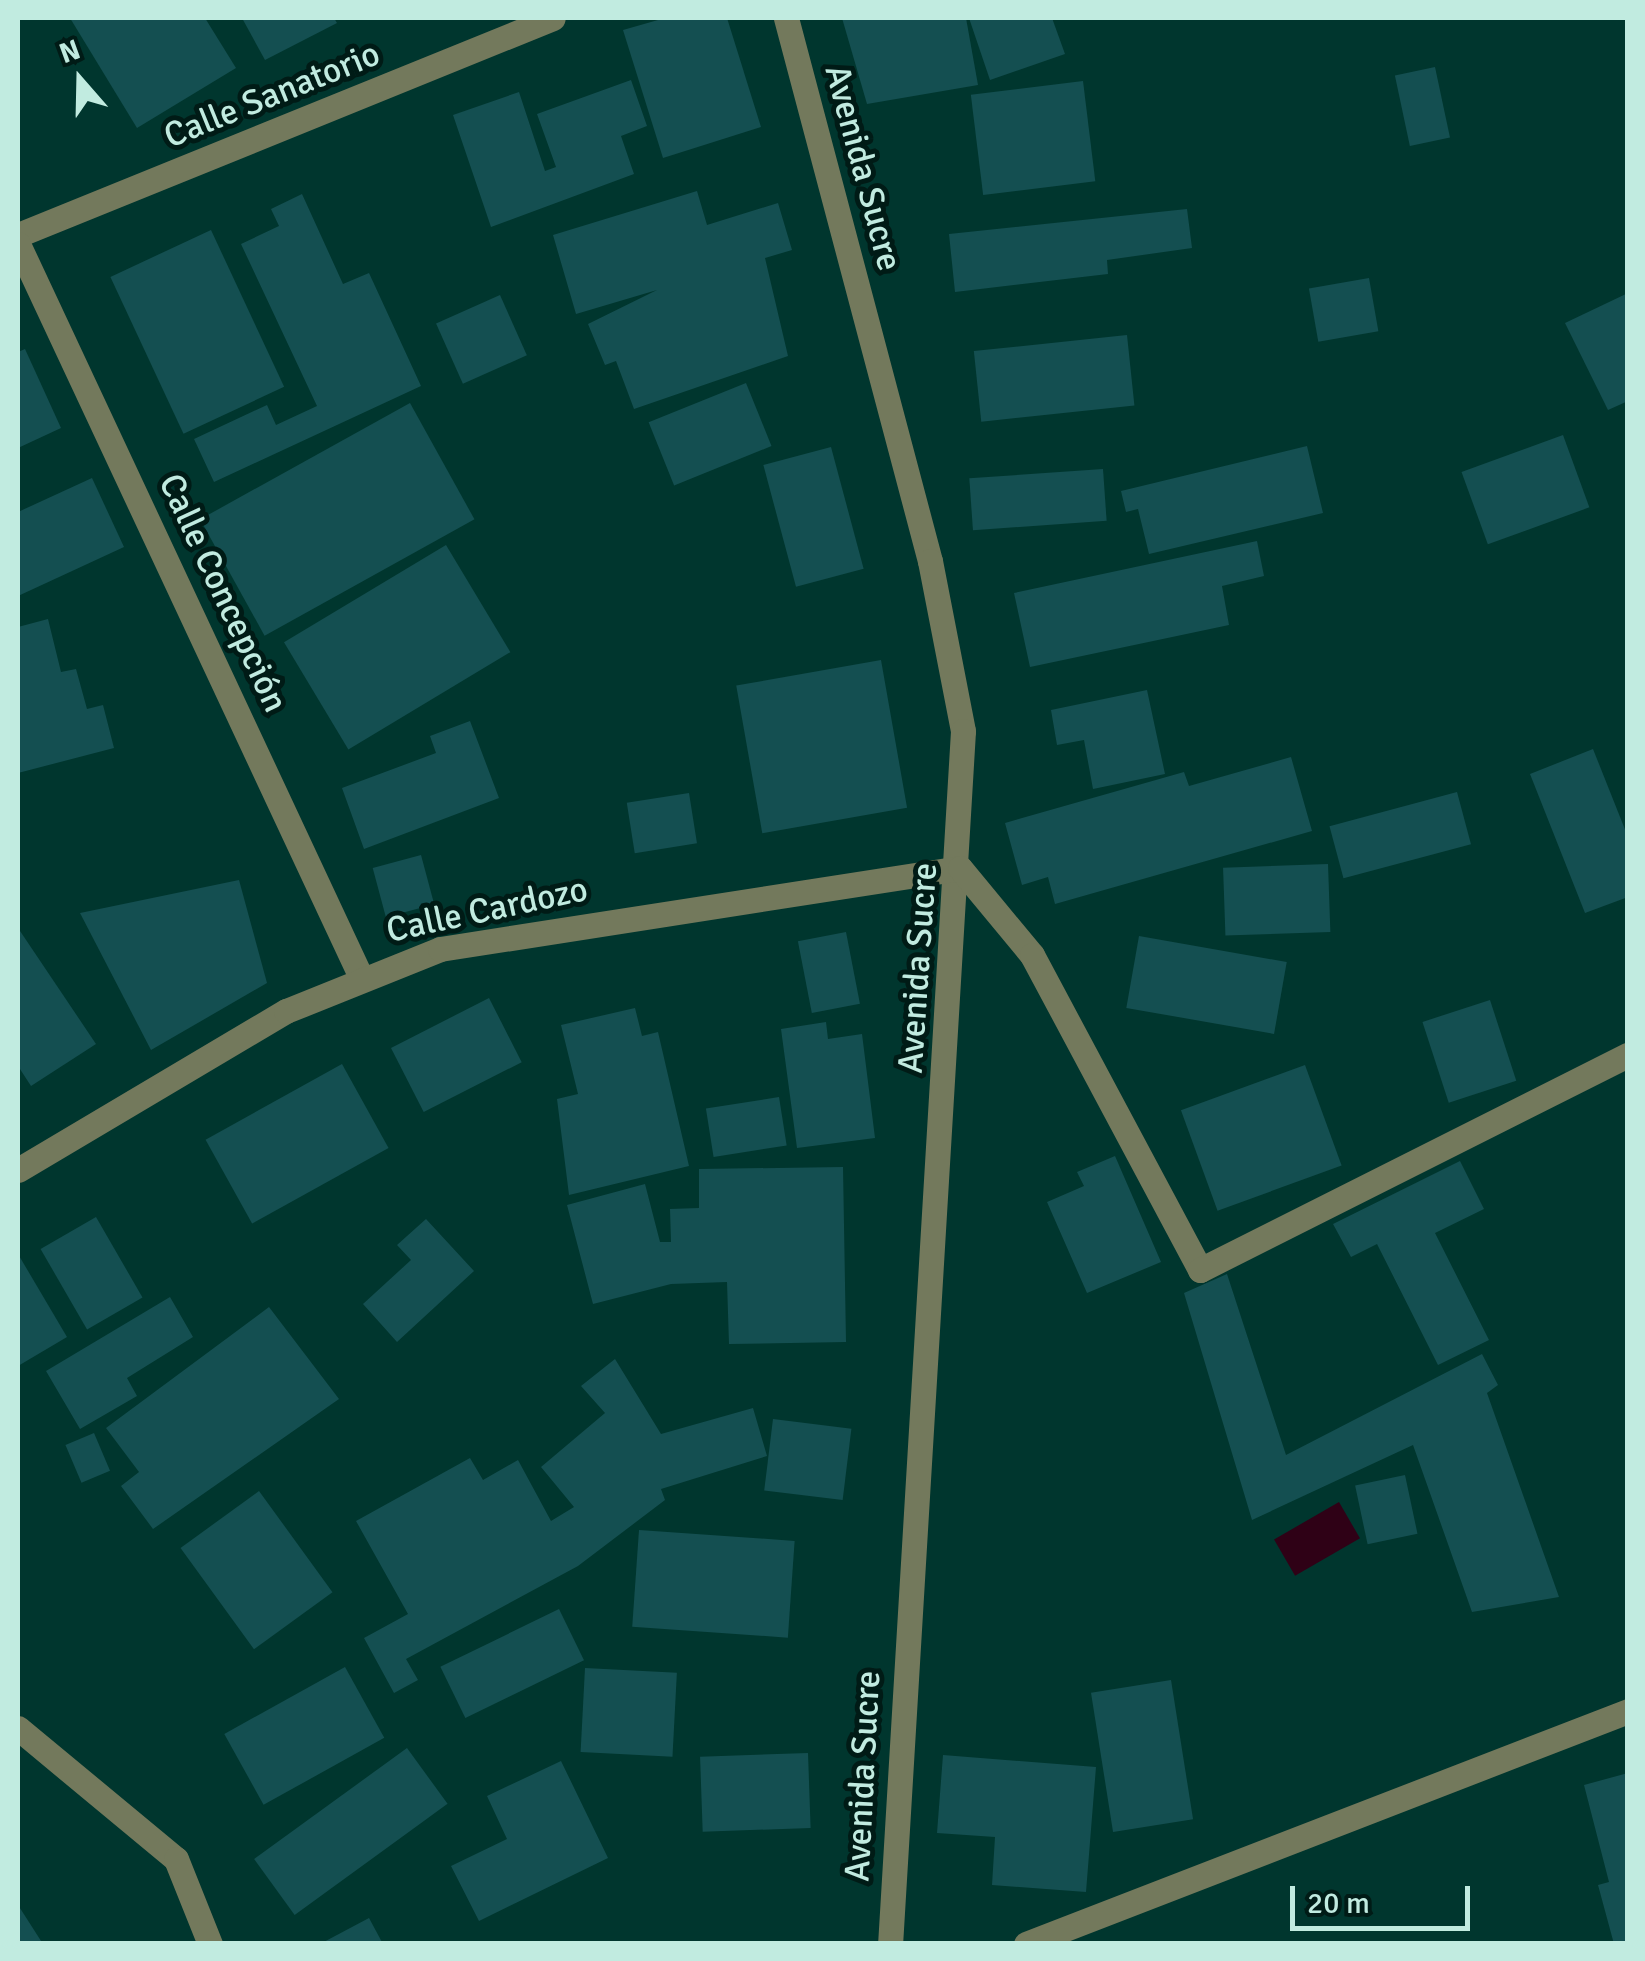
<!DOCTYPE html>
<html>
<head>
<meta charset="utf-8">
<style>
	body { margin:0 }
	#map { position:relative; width:1645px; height:1961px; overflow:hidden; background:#00362e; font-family:Signika,sans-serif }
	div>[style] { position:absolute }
	.water>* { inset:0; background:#2f0116; transform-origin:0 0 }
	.building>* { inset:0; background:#144f51; transform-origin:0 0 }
	.minor>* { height:25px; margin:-12.5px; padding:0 12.5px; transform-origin:12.5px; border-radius:12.5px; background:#73795c }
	span { translate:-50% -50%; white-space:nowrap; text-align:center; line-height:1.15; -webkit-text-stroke:10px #001b16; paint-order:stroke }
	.street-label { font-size:35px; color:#c1ebe0 }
	.frame { position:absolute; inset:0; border:20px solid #c1ebe0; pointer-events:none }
	.north { position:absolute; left:30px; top:30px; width:100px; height:100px; -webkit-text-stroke:8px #001b16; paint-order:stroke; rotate:340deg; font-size:28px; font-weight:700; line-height:40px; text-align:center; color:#c1ebe0 }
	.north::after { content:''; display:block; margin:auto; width:35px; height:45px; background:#c1ebe0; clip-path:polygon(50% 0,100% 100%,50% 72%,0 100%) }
	.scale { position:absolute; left:1290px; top:1886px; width:180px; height:45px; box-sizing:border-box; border:5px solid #c1ebe0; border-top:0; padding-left:12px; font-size:30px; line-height:35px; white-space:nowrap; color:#c1ebe0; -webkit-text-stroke:8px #001b16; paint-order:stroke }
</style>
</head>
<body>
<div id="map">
	<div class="water">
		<i style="left:1339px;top:1502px;width:42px;height:75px;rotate:60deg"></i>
	</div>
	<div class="building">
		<i style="clip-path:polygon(70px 18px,205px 18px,236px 68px,137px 128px)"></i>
		<i style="clip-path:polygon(242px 18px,334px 18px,337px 23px,265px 60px)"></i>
		<i style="clip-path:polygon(665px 18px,727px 18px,761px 127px,663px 158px,623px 30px)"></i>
		<i style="clip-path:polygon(842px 18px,966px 18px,978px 85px,867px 104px)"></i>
		<i style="clip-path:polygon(969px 18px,1052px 18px,1065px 54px,990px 80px)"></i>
		<i style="left:1435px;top:67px;width:72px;height:41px;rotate:78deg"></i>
		<i style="clip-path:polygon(631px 80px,647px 126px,621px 136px,634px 174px,491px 227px,453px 115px,519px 92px,545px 171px,556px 167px,537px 114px)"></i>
		<i style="left:1083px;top:81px;width:101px;height:113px;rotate:83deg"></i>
		<i style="clip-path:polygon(697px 191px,707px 225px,778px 203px,792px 250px,765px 258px,788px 356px,634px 409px,616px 361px,605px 365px,588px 324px,657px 290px,576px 314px,553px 235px)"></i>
		<i style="clip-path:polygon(302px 194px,343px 284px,369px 273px,421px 386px,214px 482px,194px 439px,267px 405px,276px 425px,317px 406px,241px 244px,279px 226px,271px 209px)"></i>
		<i style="clip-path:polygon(1187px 209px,1192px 248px,1107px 260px,1108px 274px,955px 292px,949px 234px)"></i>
		<i style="left:211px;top:230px;width:173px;height:111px;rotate:65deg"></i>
		<i style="left:1369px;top:278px;width:54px;height:61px;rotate:80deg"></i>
		<i style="clip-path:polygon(1628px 293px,1628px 401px,1608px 410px,1565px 323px)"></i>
		<i style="left:500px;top:295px;width:66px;height:70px;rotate:66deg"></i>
		<i style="left:1127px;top:335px;width:71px;height:154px;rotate:84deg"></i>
		<i style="clip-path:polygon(25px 349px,61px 428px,18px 448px,18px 352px)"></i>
		<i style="left:746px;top:383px;width:68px;height:105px;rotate:68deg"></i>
		<i style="left:410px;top:403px;width:133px;height:240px;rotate:61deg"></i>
		<i style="left:1563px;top:435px;width:77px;height:108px;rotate:70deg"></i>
		<i style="clip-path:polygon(1307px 446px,1323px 513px,1149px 554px,1138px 509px,1126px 512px,1121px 491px)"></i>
		<i style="left:831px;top:447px;width:126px;height:70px;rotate:75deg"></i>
		<i style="left:1103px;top:469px;width:52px;height:134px;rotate:86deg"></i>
		<i style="clip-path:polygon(92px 478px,124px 547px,18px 596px,18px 512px)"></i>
		<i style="clip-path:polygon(1257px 541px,1264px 576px,1222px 586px,1229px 625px,1030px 667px,1014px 593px)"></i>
		<i style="left:446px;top:545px;width:125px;height:189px;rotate:59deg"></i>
		<i style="clip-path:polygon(48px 619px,61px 672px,76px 669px,87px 709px,103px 705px,114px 748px,18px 773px,18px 627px)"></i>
		<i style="left:881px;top:660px;width:150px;height:147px;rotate:80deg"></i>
		<i style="clip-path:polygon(1147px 690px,1165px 774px,1093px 789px,1084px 740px,1057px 745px,1051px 710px)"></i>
		<i style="clip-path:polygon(470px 721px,499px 798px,364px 849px,342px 788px,436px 753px,430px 736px)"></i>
		<i style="clip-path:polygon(1593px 749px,1628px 837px,1628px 897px,1585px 913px,1530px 774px)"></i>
		<i style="clip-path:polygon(1291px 757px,1312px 831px,1055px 904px,1048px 877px,1022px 885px,1005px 823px,1184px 772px,1189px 786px)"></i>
		<i style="left:1457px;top:792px;width:54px;height:132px;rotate:75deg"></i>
		<i style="left:689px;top:793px;width:51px;height:63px;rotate:81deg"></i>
		<i style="left:421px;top:855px;width:51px;height:50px;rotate:75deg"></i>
		<i style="left:1328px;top:864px;width:68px;height:105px;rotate:88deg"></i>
		<i style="clip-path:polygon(239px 880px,267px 983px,151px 1050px,80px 913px)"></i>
		<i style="clip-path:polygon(18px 928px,96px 1044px,31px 1086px,18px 1066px)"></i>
		<i style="left:846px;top:932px;width:73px;height:49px;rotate:79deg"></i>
		<i style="left:1139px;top:936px;width:150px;height:73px;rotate:10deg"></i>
		<i style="left:489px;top:998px;width:72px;height:110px;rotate:63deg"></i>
		<i style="left:1490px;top:1000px;width:85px;height:71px;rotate:72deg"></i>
		<i style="clip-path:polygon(635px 1008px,642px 1036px,658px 1032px,689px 1166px,569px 1195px,557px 1099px,578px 1094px,561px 1025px)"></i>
		<i style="clip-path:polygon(826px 1022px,828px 1039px,862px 1034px,875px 1138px,797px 1148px,781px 1029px)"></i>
		<i style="left:342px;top:1064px;width:96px;height:156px;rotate:61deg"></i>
		<i style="left:1305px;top:1065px;width:107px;height:132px;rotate:70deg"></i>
		<i style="left:779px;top:1097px;width:49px;height:74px;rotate:81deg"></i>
		<i style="clip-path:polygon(1115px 1156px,1161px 1262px,1087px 1293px,1047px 1202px,1084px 1186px,1077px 1172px)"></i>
		<i style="clip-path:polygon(1460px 1161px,1484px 1209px,1435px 1233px,1489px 1340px,1438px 1365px,1377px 1244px,1351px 1257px,1333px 1224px)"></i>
		<i style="clip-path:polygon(843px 1167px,846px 1342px,729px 1344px,727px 1282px,671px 1284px,593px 1304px,567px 1205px,645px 1184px,660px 1242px,671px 1242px,670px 1209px,699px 1208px,699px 1169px)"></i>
		<i style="left:96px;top:1217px;width:93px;height:64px;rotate:60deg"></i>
		<i style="clip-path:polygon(426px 1219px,474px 1271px,397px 1342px,363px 1304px,411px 1260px,397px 1245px)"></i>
		<i style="clip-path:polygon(18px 1254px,67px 1337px,18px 1366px)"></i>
		<i style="clip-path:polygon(1227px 1274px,1286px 1455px,1482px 1354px,1498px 1385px,1487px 1393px,1559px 1597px,1472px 1612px,1413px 1445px,1252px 1520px,1184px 1293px)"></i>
		<i style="clip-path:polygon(170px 1297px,193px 1337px,127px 1378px,137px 1396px,80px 1429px,46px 1371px)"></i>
		<i style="clip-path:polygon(269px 1307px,339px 1399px,153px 1529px,121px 1486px,139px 1472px,106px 1428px)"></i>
		<i style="clip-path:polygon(615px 1359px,661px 1434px,753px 1408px,767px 1456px,661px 1489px,665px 1500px,578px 1566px,406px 1659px,418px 1680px,394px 1693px,364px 1638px,408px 1614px,356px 1521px,470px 1458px,483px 1480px,518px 1460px,551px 1521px,574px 1507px,541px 1467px,605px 1413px,581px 1386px)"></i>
		<i style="left:773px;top:1419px;width:79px;height:72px;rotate:7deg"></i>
		<i style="left:94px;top:1433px;width:41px;height:31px;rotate:67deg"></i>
		<i style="left:1405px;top:1475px;width:60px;height:51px;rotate:78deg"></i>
		<i style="left:259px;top:1491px;width:125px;height:97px;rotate:54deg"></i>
		<i style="left:639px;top:1530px;width:156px;height:97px;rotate:4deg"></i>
		<i style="left:559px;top:1609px;width:57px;height:132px;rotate:64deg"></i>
		<i style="left:345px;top:1667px;width:81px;height:138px;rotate:61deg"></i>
		<i style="left:585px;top:1668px;width:92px;height:84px;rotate:3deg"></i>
		<i style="left:1171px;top:1680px;width:141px;height:81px;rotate:81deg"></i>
		<i style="left:407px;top:1748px;width:69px;height:189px;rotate:54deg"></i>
		<i style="left:808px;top:1753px;width:75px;height:108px;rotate:88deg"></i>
		<i style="clip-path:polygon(943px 1755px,1096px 1767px,1086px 1892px,992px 1885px,995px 1837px,937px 1833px)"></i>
		<i style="clip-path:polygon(561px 1761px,608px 1858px,479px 1921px,451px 1866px,507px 1839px,487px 1796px)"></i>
		<i style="clip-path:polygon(1628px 1773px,1628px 1944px,1614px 1944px,1598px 1885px,1609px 1882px,1584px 1785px)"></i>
		<i style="clip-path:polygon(18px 1905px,43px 1944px,18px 1944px)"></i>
		<i style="clip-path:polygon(369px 1918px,383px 1944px,320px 1944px)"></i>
	</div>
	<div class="minor">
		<i style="left:786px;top:18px;width:562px;rotate:75.15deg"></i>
		<i style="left:930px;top:561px;width:173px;rotate:79deg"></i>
		<i style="left:963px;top:731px;width:1215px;rotate:93.44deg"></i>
		<i style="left:18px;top:235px;width:577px;rotate:-22.08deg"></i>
		<i style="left:18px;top:244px;width:807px;rotate:64.93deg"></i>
		<i style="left:18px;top:1170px;width:312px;rotate:-30.7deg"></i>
		<i style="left:286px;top:1011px;width:166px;rotate:-21.9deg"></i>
		<i style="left:440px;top:949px;width:526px;rotate:-8.85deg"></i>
		<i style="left:960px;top:868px;width:113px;rotate:50.4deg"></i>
		<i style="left:1032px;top:955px;width:357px;rotate:61.9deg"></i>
		<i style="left:1200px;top:1270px;width:479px;rotate:-26.7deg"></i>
		<i style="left:18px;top:1728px;width:205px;rotate:39.7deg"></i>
		<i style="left:176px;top:1859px;width:92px;rotate:68.2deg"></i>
		<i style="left:1026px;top:1944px;width:646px;rotate:-21.16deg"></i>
	</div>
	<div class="street-label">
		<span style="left:272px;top:95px;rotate:-22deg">Calle Sanatorio</span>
		<span style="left:863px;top:168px;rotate:75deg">Avenida Sucre</span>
		<span style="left:223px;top:593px;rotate:65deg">Calle Concepción</span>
		<span style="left:487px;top:910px;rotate:-12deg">Calle Cardozo</span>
		<span style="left:918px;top:968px;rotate:-86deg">Avenida Sucre</span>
		<span style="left:863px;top:1776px;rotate:-87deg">Avenida Sucre</span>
	</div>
	<div class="frame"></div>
	<div class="north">N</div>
	<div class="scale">20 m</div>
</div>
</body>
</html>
